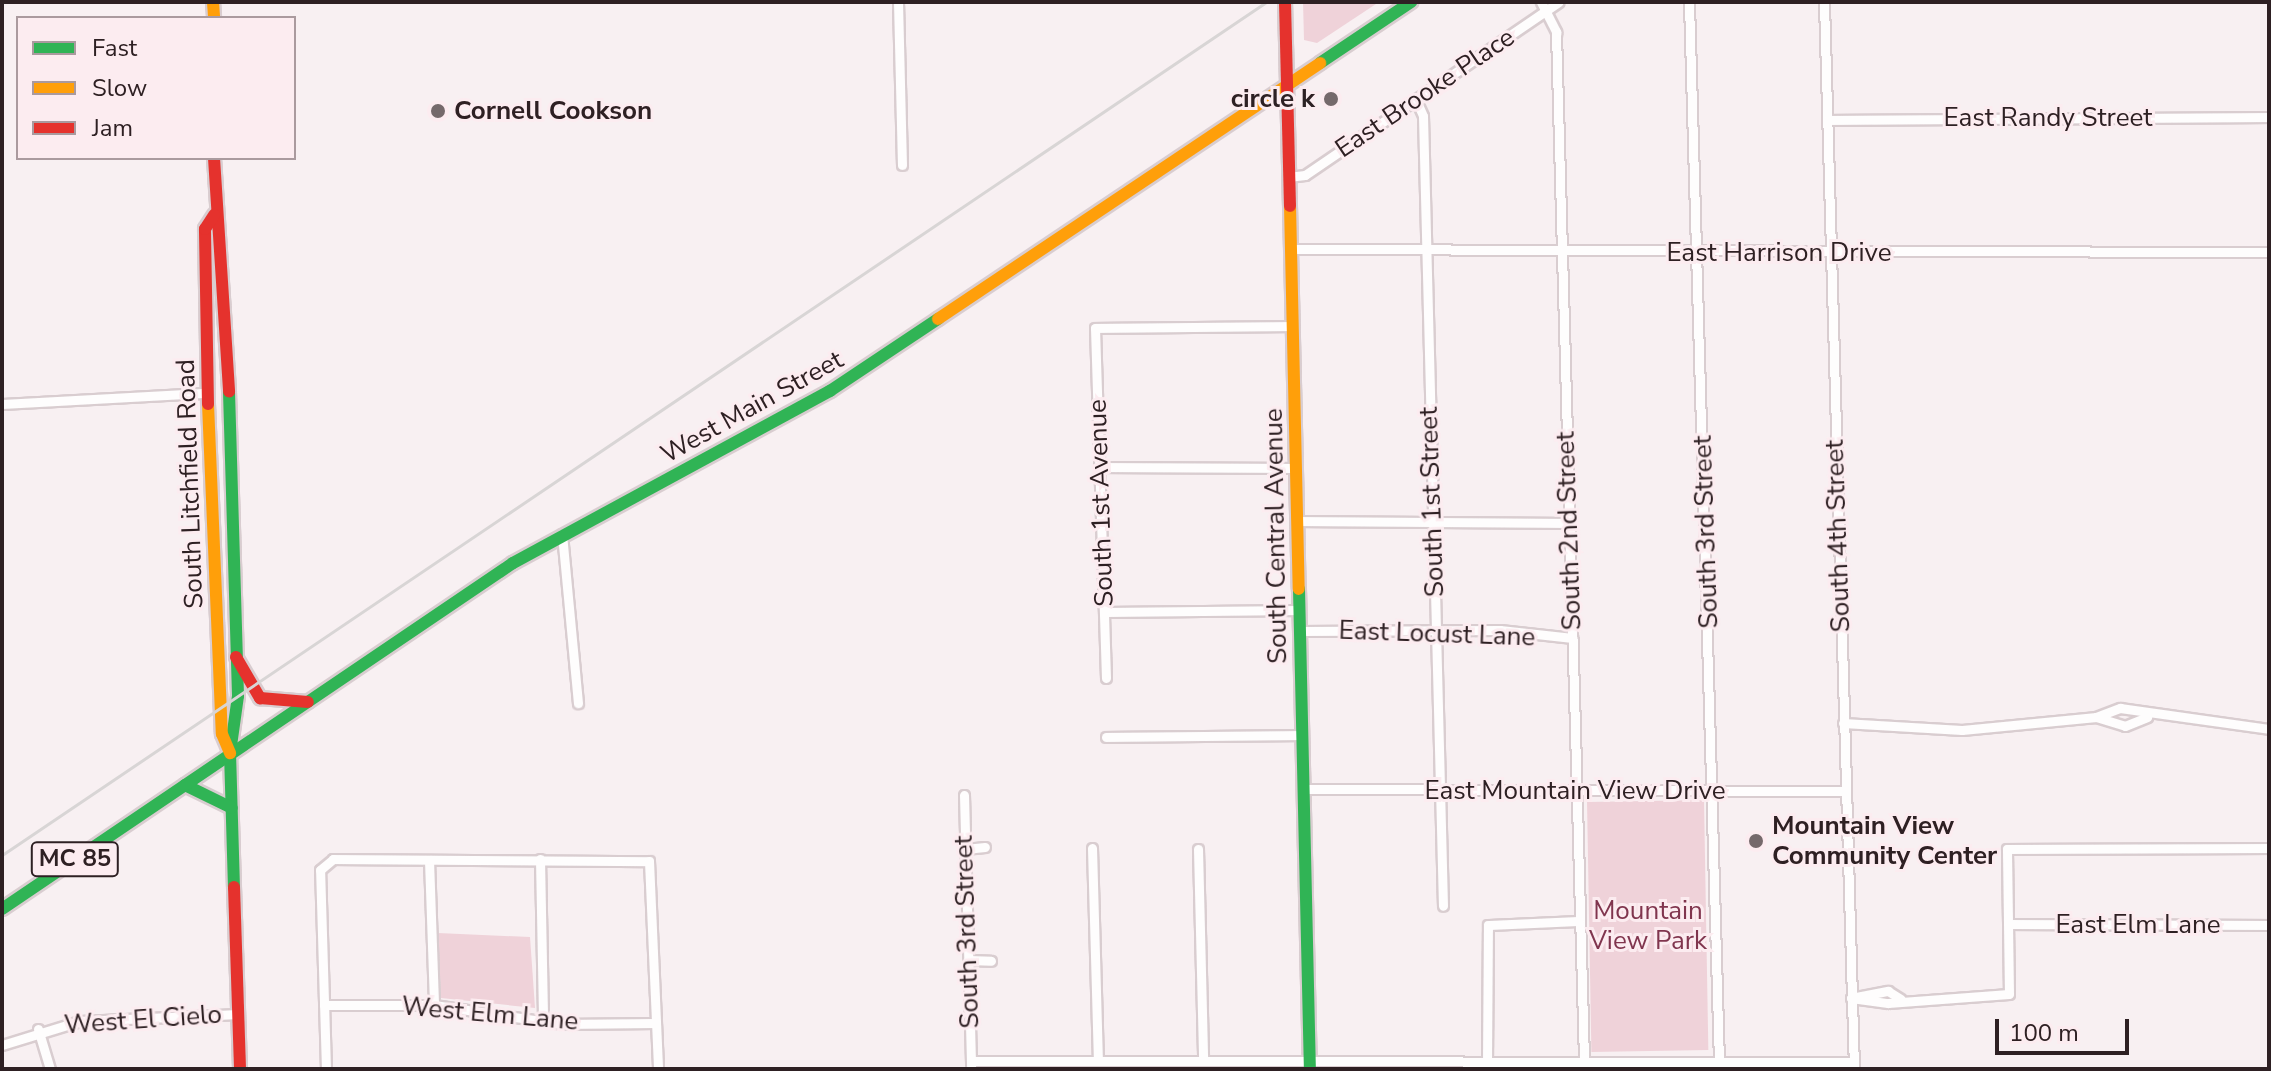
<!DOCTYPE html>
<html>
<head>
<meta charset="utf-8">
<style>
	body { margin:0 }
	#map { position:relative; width:2271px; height:1071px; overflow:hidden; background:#f8f0f2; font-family:"Nunito Sans",sans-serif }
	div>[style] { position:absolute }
	.green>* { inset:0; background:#efd2d9; transform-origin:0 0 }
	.roads { filter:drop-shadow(2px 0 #d9cdd0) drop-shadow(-2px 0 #d9cdd0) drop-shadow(0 2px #d9cdd0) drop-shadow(0 -2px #d9cdd0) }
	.street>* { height:9px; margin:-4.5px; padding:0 4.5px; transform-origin:4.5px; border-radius:4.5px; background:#fefdfd }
	.fast>* { height:12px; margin:-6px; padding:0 6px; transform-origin:6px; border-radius:6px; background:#30b455 }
	.slow>* { height:12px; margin:-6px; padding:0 6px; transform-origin:6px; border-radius:6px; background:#ff9f0a }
	.jam>* { height:12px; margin:-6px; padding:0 6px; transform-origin:6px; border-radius:6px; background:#e5322d }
	.rail>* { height:3px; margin:-1.5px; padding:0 1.5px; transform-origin:1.5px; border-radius:1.5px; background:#d8d5d5 }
	.dots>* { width:22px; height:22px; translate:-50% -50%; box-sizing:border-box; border:4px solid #fcecf0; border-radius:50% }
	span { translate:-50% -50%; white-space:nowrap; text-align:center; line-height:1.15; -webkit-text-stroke:6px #fcecf0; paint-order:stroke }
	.shield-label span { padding:2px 6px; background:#fcecf0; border:2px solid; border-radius:6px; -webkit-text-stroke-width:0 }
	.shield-label { font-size:24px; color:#2e2023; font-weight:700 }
	.street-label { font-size:26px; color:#2e2023 }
	.poi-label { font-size:26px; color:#2e2023; font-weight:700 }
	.right { translate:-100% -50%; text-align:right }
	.left { translate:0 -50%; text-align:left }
	.park-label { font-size:26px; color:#80354e }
	.frame { position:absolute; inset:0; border:4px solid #2e2023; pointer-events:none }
	.legend { position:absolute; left:16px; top:16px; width:280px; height:144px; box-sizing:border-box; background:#fcecf0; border:2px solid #aa9a9e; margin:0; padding:10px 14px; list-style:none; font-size:24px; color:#2e2023 }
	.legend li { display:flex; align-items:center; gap:16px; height:40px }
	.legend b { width:40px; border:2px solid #aa9a9e }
	.scale { position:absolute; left:1995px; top:1019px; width:134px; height:36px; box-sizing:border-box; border:4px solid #2e2023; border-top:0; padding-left:10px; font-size:24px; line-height:28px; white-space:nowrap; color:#2e2023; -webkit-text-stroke:6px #fcecf0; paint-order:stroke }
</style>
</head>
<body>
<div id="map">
	<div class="green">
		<i style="clip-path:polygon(1303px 2px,1379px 2px,1317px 43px,1304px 40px)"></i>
		<i style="left:1704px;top:800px;width:250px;height:117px;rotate:89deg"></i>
		<i style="clip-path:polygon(438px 933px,530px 937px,535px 1008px,441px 998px)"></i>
	</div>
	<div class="roads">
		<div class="street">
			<i style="left:898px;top:2px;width:163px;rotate:88.6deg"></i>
			<i style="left:1541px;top:2px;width:34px;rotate:63deg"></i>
			<i style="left:1556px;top:32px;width:1031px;rotate:88.44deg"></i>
			<i style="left:1689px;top:2px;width:1061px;rotate:88.38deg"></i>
			<i style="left:1824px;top:2px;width:1067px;rotate:88.39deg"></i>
			<i style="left:1416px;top:100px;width:17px;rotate:66deg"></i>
			<i style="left:1423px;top:116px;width:790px;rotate:88.55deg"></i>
			<i style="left:1827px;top:120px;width:442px;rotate:-0.4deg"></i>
			<i style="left:1288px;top:177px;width:17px;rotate:-7deg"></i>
			<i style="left:1305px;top:175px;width:307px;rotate:-34.3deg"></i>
			<i style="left:1290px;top:249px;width:979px;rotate:0.18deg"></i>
			<i style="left:2px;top:404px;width:206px;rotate:-3.1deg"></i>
			<i style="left:1100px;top:467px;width:196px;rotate:0.3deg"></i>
			<i style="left:1298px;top:521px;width:271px;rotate:0.4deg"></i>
			<i style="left:562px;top:534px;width:170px;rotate:84.6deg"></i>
			<i style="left:1105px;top:612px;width:195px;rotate:-0.6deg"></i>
			<i style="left:1301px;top:631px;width:199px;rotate:-0.3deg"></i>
			<i style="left:1500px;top:630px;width:73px;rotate:6.3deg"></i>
			<i style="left:1106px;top:678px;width:350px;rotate:-91.8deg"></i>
			<i style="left:1095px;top:328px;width:197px;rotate:-0.6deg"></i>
			<i style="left:2096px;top:717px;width:30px;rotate:17deg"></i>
			<i style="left:2125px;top:726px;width:24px;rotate:-22deg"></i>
			<i style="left:1843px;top:723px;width:119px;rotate:3.4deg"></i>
			<i style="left:1962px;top:730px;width:135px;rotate:-5.5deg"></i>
			<i style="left:2096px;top:717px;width:26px;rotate:-21deg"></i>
			<i style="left:2120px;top:708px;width:150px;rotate:8deg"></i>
			<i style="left:1106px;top:737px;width:196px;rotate:-0.6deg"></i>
			<i style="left:1304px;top:789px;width:542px;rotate:0.21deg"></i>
			<i style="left:964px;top:795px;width:274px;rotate:88.5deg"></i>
			<i style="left:1092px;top:848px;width:213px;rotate:88.4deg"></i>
			<i style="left:965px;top:849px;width:20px;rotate:-6deg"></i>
			<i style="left:1198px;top:849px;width:212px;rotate:88.6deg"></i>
			<i style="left:540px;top:859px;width:162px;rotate:88.9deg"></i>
			<i style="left:429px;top:860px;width:145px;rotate:88deg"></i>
			<i style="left:2008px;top:924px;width:261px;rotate:0.2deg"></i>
			<i style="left:968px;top:960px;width:23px;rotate:2deg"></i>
			<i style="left:1851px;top:998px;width:37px;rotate:8deg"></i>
			<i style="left:1888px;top:1003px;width:121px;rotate:-4.3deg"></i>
			<i style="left:2009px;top:994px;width:145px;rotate:-90.8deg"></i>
			<i style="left:2007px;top:849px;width:262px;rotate:-0.2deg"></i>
			<i style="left:1851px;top:998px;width:38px;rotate:-11deg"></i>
			<i style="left:1888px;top:991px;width:15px;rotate:32deg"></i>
			<i style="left:324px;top:1005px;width:110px"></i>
			<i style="left:434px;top:1005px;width:128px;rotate:8.5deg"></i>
			<i style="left:561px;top:1024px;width:95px;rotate:-0.6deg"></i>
			<i style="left:38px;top:1029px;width:42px;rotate:73.3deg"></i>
			<i style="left:2px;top:1045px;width:82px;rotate:-17.1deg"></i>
			<i style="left:80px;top:1021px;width:159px;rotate:-2.5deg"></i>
			<i style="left:971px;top:1061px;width:883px;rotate:0.06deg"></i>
			<i style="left:1487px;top:1062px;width:137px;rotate:-89.6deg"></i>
			<i style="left:1488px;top:925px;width:91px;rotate:-2.5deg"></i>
			<i style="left:326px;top:1069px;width:199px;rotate:-91.7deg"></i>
			<i style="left:320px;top:870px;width:17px;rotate:-40deg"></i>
			<i style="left:333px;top:859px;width:316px;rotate:0.4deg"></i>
			<i style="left:649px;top:861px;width:208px;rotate:87.5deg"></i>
		</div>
		<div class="fast">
			<i style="left:1320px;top:63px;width:110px;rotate:-33.8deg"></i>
			<i style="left:229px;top:392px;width:304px;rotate:88.3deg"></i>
			<i style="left:238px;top:696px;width:58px;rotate:98deg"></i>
			<i style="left:230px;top:753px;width:134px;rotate:88.3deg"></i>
			<i style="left:1299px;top:589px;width:480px;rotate:88.7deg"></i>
			<i style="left:185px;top:785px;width:52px;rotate:26.1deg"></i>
			<i style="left:2px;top:909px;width:617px;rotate:-34.1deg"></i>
			<i style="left:513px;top:563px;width:361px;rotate:-28.5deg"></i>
			<i style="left:830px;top:391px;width:130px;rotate:-33.7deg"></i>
		</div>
		<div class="slow">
			<i style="left:213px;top:2px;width:16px;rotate:86deg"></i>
			<i style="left:1290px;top:206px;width:383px;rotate:88.7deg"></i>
			<i style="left:938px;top:319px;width:460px;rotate:-33.8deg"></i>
			<i style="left:208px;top:404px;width:330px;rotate:87.6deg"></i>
			<i style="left:222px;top:734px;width:21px;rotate:67deg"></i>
		</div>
		<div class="jam">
			<i style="left:1285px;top:2px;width:204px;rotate:88.6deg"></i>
			<i style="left:214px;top:158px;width:234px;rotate:86.3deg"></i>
			<i style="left:208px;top:404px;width:175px;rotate:-91deg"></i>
			<i style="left:205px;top:229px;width:17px;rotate:-57deg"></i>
			<i style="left:236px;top:657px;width:48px;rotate:59.7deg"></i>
			<i style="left:260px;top:698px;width:48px;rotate:4.8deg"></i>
			<i style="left:234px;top:887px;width:182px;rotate:88.1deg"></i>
		</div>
	</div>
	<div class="rail">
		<i style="left:2px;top:855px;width:1525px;rotate:-34.01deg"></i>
	</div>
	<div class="dots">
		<i style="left:1331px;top:99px;background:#75696b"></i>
		<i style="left:438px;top:111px;background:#75696b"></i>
		<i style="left:1756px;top:841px;background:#75696b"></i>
	</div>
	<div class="shield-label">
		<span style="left:75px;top:859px">MC 85</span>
	</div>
	<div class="street-label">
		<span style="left:1425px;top:93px;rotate:-34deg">East Brooke Place</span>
		<span style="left:2048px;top:118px">East Randy Street</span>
		<span style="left:1779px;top:253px">East Harrison Drive</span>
		<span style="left:752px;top:407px;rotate:-29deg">West Main Street</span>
		<span style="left:190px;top:484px;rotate:-92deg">South Litchfield Road</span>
		<span style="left:1432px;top:502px;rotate:-92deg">South 1st Street</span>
		<span style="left:1101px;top:503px;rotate:-92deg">South 1st Avenue</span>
		<span style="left:1569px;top:531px;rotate:-92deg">South 2nd Street</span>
		<span style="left:1706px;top:532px;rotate:-92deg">South 3rd Street</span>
		<span style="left:1276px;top:536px;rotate:-91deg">South Central Avenue</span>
		<span style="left:1838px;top:536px;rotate:-92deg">South 4th Street</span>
		<span style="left:1437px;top:634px;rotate:2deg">East Locust Lane</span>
		<span style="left:1575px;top:791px">East Mountain View Drive</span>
		<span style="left:2138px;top:925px">East Elm Lane</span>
		<span style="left:967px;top:932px;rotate:-92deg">South 3rd Street</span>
		<span style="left:490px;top:1014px;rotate:5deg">West Elm Lane</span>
		<span style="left:143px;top:1020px;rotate:-4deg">West El Cielo</span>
	</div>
	<div class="poi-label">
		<span class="right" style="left:1315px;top:99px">circle k</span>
		<span class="left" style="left:454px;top:111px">Cornell Cookson</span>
		<span class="left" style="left:1772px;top:841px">Mountain View<br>Community Center</span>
	</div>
	<div class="park-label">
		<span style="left:1648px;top:926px">Mountain<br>View Park</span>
	</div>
	<div class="frame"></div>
	<ul class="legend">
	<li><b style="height:10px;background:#30b455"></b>Fast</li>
	<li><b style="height:10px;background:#ff9f0a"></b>Slow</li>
	<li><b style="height:10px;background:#e5322d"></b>Jam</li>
	</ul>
	<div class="scale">100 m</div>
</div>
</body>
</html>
